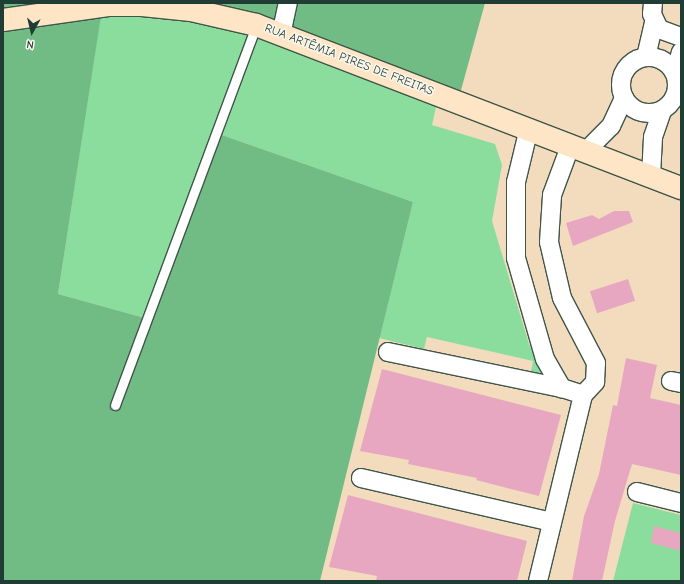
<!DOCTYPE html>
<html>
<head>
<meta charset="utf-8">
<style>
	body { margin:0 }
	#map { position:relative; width:684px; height:584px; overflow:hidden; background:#f2dcbd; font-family:"Comic Neue",sans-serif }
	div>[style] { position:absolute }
	.green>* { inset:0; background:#8bdd9d }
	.forest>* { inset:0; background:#70bc84 }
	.building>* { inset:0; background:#e8a7c0; transform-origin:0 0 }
	.roads { filter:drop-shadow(1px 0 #3f5549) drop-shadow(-1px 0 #3f5549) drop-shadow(0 1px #3f5549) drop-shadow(0 -1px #3f5549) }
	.lane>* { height:9px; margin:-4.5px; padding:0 4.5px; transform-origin:4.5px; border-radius:4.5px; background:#fff }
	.street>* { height:18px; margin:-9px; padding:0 9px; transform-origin:9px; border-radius:9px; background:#fff }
	.street>.ring { margin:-9px; padding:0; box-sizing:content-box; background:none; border:18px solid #fff; border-radius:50% }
	.secondary>* { height:22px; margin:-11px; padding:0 11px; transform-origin:11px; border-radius:11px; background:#fee5c5 }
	span { translate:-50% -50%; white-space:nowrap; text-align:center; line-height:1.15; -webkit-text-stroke:3px #fbf7ec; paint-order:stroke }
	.street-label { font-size:12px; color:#1f3d34 }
	.frame { position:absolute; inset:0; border:4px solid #1f3d34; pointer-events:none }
	.north { position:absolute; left:12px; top:12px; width:40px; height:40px; -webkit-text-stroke:3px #fbf7ec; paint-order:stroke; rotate:188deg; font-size:11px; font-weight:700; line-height:16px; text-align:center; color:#1f3d34 }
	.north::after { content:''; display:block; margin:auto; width:14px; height:18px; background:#1f3d34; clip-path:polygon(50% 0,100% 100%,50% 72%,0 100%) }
</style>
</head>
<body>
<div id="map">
	<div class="green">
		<i style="clip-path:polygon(180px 3px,439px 94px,432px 125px,495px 144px,502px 165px,492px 221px,529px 344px,545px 370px,539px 374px,531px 372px,533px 361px,427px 337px,424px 349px,379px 338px,413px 202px,216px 133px,152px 320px,58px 294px,102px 7px)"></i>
		<i style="clip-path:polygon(633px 503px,681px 515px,681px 581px,613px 581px)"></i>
	</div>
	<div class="forest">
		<i style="clip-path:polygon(3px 3px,103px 3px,58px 294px,152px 320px,216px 133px,413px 202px,320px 581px,3px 581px)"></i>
		<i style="clip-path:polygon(180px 3px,485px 3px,458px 101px)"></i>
	</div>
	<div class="building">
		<i style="clip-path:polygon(614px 211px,629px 211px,633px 222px,573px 246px,566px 223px,592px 215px,599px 219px)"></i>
		<i style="left:628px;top:279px;width:23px;height:40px;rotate:72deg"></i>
		<i style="clip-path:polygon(626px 358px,657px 365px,650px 398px,681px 405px,681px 475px,632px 464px,615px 521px,602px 581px,572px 581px,584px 516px,599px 474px,613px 405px,617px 406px)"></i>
		<i style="clip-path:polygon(382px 369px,561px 415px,539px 496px,476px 480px,477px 478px,408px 464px,409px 460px,360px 451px)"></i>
		<i style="clip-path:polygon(348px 495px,527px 541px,517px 581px,376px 581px,377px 576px,329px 567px)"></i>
		<i style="clip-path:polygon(654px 526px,681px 533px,681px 551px,651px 543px)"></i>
	</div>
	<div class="roads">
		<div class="lane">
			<i style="left:115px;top:405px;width:405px;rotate:-69.6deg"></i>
		</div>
		<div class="street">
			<i style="left:653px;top:3px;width:11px;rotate:95deg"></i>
			<i style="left:652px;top:14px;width:17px;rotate:65deg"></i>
			<i style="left:659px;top:29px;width:23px;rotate:20deg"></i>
			<i style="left:281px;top:35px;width:33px;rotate:-78deg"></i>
			<i class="ring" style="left:621px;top:57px;width:38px;height:38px"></i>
			<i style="left:646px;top:57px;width:36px;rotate:-77deg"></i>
			<i style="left:675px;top:73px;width:22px;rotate:-74deg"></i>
			<i style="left:529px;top:128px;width:56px;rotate:103.5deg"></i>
			<i style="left:516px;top:182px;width:76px;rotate:90deg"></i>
			<i style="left:516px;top:258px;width:105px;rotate:74deg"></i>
			<i style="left:545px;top:359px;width:34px;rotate:60deg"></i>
			<i style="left:562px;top:388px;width:22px;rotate:18deg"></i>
			<i style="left:583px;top:395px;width:18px;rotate:-47deg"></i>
			<i style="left:595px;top:382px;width:19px;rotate:-87deg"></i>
			<i style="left:596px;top:363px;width:73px;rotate:-117.6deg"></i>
			<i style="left:562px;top:298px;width:57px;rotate:-103.1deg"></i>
			<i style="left:549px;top:242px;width:47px;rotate:-86.3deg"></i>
			<i style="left:552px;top:195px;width:54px;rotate:-69.6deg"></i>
			<i style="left:587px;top:150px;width:34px;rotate:-45deg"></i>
			<i style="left:611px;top:126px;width:31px;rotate:-65deg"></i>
			<i style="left:651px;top:176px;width:39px;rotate:-87deg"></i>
			<i style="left:653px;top:137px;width:28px;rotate:-71deg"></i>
			<i style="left:388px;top:352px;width:178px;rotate:11.7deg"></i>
			<i style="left:671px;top:381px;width:10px;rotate:11deg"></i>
			<i style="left:361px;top:478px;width:196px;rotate:13deg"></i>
			<i style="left:637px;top:492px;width:45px;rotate:14deg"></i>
			<i style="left:538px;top:581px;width:191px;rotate:-76.4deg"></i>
		</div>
		<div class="secondary">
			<i style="left:3px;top:20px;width:108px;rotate:-8deg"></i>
			<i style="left:110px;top:5px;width:32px"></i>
			<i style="left:142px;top:5px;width:49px;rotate:5.8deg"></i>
			<i style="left:191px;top:10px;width:67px;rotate:13deg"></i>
			<i style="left:256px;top:25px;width:455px;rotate:21deg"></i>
		</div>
	</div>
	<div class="street-label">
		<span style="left:349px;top:60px;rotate:21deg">RUA ARTÊMIA PIRES DE FREITAS</span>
	</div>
	<div class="frame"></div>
	<div class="north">N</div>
</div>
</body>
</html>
